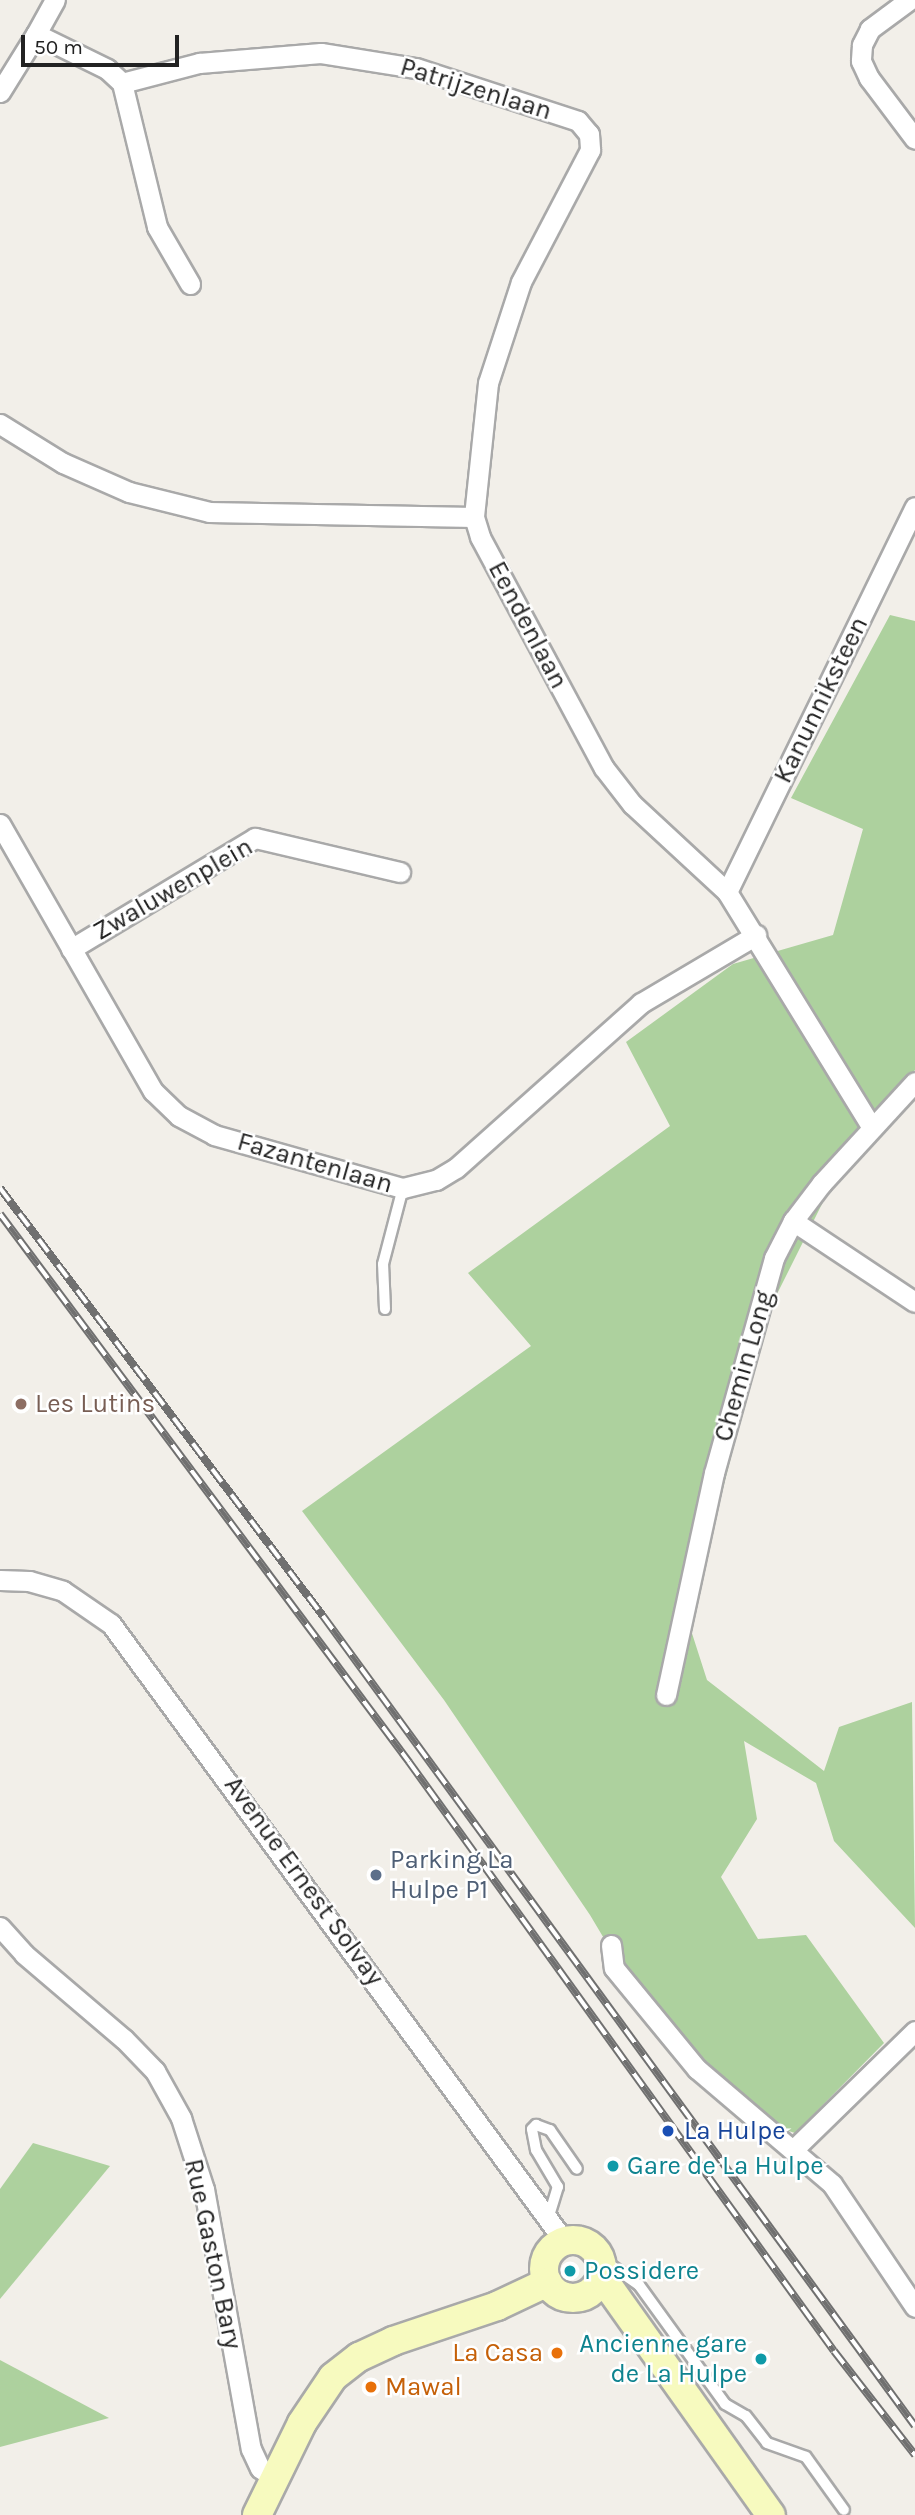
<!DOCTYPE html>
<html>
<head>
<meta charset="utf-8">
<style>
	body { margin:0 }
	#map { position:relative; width:915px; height:2515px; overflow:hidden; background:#f2efe9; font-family:Karla,sans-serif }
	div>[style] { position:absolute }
	.forest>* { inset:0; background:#add19e }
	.roads { filter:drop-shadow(2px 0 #a9a9a9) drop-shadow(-2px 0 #a9a9a9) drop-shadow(0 2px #a9a9a9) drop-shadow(0 -2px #a9a9a9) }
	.service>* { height:10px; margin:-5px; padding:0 5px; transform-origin:5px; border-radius:5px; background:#fff }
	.minor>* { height:19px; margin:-9.5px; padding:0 9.5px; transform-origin:9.5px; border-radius:9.5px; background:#fff }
	.secondary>* { height:28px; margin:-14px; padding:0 14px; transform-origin:14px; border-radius:14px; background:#f7fabf }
	.secondary>.ring { margin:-14px; padding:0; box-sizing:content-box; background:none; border:28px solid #f7fabf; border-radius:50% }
	.rail>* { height:8px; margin-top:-4px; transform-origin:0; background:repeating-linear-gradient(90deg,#fff 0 16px,#707070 0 32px); box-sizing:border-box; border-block:2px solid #707070 }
	.dots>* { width:19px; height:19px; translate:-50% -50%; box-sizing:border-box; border:4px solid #fff; border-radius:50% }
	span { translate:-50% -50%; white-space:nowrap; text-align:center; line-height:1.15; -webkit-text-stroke:5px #fff; paint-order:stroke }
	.street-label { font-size:26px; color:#222 }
	.education-label { font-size:26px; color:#785e54 }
	.left { translate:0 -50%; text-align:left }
	.service-label { font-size:26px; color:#4e5e75 }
	.transit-label { font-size:26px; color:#164399 }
	.culture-label { font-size:26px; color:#0d838f }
	.right { translate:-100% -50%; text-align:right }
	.food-label { font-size:26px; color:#c56008 }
	.scale { position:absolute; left:21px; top:35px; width:158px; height:32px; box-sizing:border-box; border:4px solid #222; border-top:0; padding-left:9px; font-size:21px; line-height:24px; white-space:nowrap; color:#222; -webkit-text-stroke:5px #fff; paint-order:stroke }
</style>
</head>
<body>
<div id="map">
	<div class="forest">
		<i style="clip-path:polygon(890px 615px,915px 621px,915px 1070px,858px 1132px,767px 1314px,689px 1624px,707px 1680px,824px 1771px,839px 1727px,912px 1702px,915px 1928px,834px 1841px,816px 1783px,744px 1741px,757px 1819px,721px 1877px,758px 1939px,806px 1935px,884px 2043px,795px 2133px,770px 2125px,652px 2019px,590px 1915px,444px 1700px,302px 1511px,531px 1346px,468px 1273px,670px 1126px,626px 1042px,733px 964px,833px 935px,863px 829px,791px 798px)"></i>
		<i style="clip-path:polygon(33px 2143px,110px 2166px,0 2299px,0 2189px)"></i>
		<i style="clip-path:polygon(0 2360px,109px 2418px,0 2447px)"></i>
	</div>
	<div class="roads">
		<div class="service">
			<i style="left:385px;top:1309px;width:45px;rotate:-92.5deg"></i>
			<i style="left:383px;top:1264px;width:79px;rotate:-75.3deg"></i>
			<i style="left:548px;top:2219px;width:34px;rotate:-73deg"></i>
			<i style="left:558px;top:2187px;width:43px;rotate:-120.7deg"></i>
			<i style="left:536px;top:2150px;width:21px;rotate:-101deg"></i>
			<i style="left:532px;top:2129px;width:6px;rotate:-45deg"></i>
			<i style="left:536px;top:2125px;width:15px;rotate:20deg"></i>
			<i style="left:550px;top:2130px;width:47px;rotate:55.3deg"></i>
			<i style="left:599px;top:2257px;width:49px;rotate:35deg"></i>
			<i style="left:639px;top:2285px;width:147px;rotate:54.1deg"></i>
			<i style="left:725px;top:2404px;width:24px;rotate:30deg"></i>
			<i style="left:746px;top:2416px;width:34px;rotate:52deg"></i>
			<i style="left:767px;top:2443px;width:41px;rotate:19.7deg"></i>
			<i style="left:806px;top:2457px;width:65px;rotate:54.4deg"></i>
		</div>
		<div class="minor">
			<i style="left:909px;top:0;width:49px;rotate:143.4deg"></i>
			<i style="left:870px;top:29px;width:18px;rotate:117deg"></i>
			<i style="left:862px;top:45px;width:16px;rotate:94deg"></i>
			<i style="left:861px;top:61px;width:19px;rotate:65deg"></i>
			<i style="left:869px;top:78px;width:76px;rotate:53deg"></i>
			<i style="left:36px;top:34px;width:39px;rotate:-61deg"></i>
			<i style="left:122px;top:83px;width:148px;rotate:76.3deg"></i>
			<i style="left:157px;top:227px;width:66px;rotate:59.9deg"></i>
			<i style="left:0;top:92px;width:68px;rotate:-58.2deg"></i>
			<i style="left:36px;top:34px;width:79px;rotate:26.2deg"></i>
			<i style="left:107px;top:69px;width:21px;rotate:43deg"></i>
			<i style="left:122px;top:83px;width:80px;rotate:-14.6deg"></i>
			<i style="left:199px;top:63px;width:122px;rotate:-4.7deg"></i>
			<i style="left:321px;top:53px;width:96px;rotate:9deg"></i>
			<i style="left:416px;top:68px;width:170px;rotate:18.1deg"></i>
			<i style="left:578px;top:121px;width:17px;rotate:50deg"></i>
			<i style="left:589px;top:134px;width:16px;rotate:86deg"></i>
			<i style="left:590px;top:150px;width:149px;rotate:117.6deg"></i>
			<i style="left:521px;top:282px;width:106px;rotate:108.1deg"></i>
			<i style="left:488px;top:383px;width:135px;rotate:96deg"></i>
			<i style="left:0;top:424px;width:74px;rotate:31.8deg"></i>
			<i style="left:63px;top:463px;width:72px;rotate:23.7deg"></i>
			<i style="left:129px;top:492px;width:82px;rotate:14deg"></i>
			<i style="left:209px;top:512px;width:265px;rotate:1.1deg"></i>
			<i style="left:474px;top:517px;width:21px;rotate:73deg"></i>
			<i style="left:480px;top:537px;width:262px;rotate:61.8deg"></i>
			<i style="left:604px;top:768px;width:46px;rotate:52.1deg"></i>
			<i style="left:632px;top:804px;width:129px;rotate:42.8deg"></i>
			<i style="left:727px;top:892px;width:277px;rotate:58.4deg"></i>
			<i style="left:0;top:824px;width:308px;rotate:60.2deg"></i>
			<i style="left:153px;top:1091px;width:36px;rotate:44deg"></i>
			<i style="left:179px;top:1116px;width:40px;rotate:28deg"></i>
			<i style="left:214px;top:1135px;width:196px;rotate:15.7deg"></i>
			<i style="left:403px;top:1188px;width:34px;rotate:-14deg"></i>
			<i style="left:436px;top:1180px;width:23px;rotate:-31deg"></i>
			<i style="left:456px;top:1168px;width:248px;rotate:-41.7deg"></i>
			<i style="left:641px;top:1003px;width:134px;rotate:-30.6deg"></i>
			<i style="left:727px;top:892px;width:428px;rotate:-64deg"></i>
			<i style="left:71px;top:949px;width:215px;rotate:-31.1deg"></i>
			<i style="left:255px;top:838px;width:149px;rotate:13.2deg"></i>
			<i style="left:793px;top:1221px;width:146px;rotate:33.6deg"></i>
			<i style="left:0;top:1580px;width:29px;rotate:2deg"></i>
			<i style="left:29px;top:1581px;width:35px;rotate:16deg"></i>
			<i style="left:63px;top:1591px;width:58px;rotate:34.5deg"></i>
			<i style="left:111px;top:1624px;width:765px;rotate:53.71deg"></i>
			<i style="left:666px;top:1695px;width:227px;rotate:-77.8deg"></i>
			<i style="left:714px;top:1473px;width:223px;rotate:-74.4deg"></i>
			<i style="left:774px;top:1258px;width:42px;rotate:-62.8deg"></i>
			<i style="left:793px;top:1221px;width:48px;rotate:-52.7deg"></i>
			<i style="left:822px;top:1183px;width:137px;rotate:-47.4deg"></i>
			<i style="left:0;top:1927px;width:36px;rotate:48deg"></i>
			<i style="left:24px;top:1954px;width:131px;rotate:40.4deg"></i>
			<i style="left:124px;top:2039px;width:45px;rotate:45.9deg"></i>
			<i style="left:155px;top:2071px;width:54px;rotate:61deg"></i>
			<i style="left:181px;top:2118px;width:75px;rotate:72.1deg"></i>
			<i style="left:204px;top:2189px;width:264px;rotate:79.8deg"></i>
			<i style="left:251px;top:2449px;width:21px;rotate:65deg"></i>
			<i style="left:260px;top:2468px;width:19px;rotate:36deg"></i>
			<i style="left:611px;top:1945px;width:23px;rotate:83deg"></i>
			<i style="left:614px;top:1968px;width:131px;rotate:50.6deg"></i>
			<i style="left:697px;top:2069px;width:177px;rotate:40.4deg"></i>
			<i style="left:832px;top:2184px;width:148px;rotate:56deg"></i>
			<i style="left:794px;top:2149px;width:169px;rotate:-44.3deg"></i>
		</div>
		<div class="secondary">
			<i class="ring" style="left:544px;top:2240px;width:30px;height:30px"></i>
			<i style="left:601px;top:2276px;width:293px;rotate:54.6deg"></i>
			<i style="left:257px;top:2515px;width:102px;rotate:-63.9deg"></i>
			<i style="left:302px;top:2423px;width:55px;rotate:-56deg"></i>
			<i style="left:333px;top:2377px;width:33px;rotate:-38deg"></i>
			<i style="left:359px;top:2357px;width:38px;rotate:-25deg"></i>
			<i style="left:393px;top:2341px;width:110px;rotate:-18.6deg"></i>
			<i style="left:497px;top:2306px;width:56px;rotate:-25.2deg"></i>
		</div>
	</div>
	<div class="rail">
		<i style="left:0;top:1188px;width:536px;rotate:52.96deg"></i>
		<i style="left:323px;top:1616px;width:1003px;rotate:53.84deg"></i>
		<i style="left:0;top:1214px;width:684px;rotate:53.26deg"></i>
		<i style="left:409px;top:1762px;width:726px;rotate:54.19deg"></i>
		<i style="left:834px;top:2351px;width:132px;rotate:52.1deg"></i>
	</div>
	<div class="dots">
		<i style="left:21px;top:1404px;background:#8d6e63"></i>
		<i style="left:376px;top:1875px;background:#5c6f8a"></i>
		<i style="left:668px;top:2131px;background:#1a4fb4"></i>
		<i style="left:613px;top:2166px;background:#0f9aa8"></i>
		<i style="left:570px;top:2271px;background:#0f9aa8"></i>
		<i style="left:557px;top:2353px;background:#e8710a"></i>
		<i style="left:761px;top:2359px;background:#0f9aa8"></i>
		<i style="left:371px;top:2387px;background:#e8710a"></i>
	</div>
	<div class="street-label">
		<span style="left:476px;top:89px;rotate:17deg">Patrijzenlaan</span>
		<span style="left:528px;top:625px;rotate:62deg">Eendenlaan</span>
		<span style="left:821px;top:700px;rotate:-64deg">Kanunniksteen</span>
		<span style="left:173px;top:889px;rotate:-30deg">Zwaluwenplein</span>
		<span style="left:315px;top:1163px;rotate:16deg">Fazantenlaan</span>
		<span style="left:744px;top:1366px;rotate:-74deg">Chemin Long</span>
		<span style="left:304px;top:1881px;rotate:54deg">Avenue Ernest Solvay</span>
		<span style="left:213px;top:2254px;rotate:78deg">Rue Gaston Bary</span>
	</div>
	<div class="education-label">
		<span class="left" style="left:35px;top:1404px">Les Lutins</span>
	</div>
	<div class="service-label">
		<span class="left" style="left:390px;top:1875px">Parking La<br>Hulpe P1</span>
	</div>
	<div class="transit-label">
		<span class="left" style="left:684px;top:2131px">La Hulpe</span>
	</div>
	<div class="culture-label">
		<span class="left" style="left:627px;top:2166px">Gare de La Hulpe</span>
		<span class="left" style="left:584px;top:2271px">Possidere</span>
		<span class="right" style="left:747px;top:2359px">Ancienne gare<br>de La Hulpe</span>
	</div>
	<div class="food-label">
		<span class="right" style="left:543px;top:2353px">La Casa</span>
		<span class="left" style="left:385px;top:2387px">Mawal</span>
	</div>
	<div class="scale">50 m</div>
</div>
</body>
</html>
